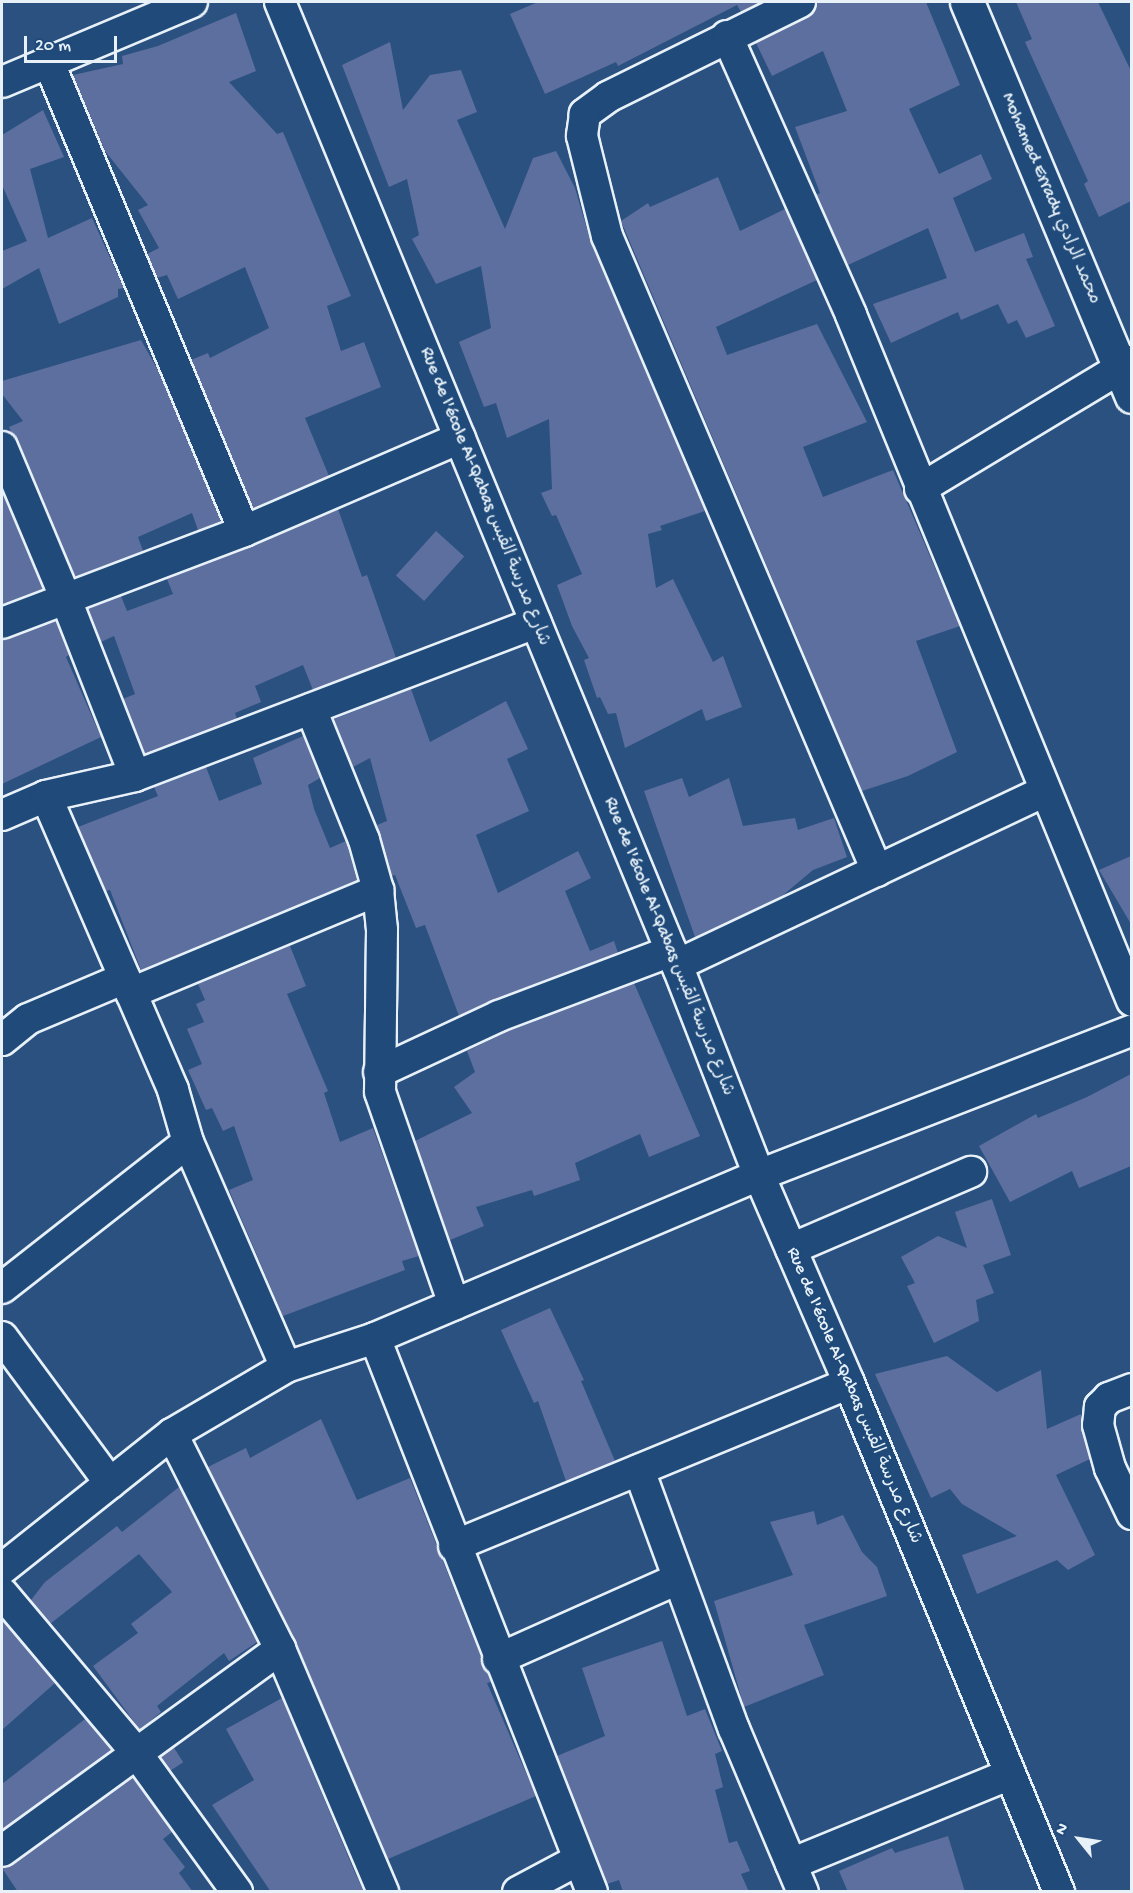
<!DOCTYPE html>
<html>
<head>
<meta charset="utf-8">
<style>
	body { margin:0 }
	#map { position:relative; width:1133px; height:1893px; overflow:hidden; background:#2b5181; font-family:"Gochi Hand","Playpen Sans Arabic",sans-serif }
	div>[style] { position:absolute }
	.building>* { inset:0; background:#5d6f9e; transform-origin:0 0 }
	.roads { filter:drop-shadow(2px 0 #e8f1f8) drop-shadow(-2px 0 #e8f1f8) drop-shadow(0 2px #e8f1f8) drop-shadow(0 -2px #e8f1f8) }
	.minor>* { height:30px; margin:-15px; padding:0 15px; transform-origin:15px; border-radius:15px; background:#1f4a7a }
	.tertiary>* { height:33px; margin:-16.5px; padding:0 16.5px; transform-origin:16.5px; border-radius:16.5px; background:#1f4a7a }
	span { translate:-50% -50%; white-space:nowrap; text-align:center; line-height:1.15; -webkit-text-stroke:5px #1f4a7a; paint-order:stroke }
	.street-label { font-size:18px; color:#e8f1f8 }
	.frame { position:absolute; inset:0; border:3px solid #e8f1f8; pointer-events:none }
	.north { position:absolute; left:1049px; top:1809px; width:60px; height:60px; -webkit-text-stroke:4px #1f4a7a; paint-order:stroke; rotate:300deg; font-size:16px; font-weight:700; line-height:24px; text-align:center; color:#e8f1f8 }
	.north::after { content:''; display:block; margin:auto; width:21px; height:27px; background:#e8f1f8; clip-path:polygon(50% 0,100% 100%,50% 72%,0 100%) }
	.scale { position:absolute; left:24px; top:36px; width:93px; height:27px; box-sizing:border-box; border:3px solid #e8f1f8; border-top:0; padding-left:8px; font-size:18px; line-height:21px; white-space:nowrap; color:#e8f1f8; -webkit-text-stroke:4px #1f4a7a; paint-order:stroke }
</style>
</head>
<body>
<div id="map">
	<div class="building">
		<i style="clip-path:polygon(538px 2px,762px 2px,741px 12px,737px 5px,618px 66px,616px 62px,545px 94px,510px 14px)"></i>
		<i style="clip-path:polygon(817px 2px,926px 2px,960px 85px,909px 109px,939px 174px,981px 154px,992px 179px,953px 198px,975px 252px,1024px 233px,1033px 257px,1026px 259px,1055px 326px,1026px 338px,1017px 320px,1008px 324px,998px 304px,961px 320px,958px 312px,891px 343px,873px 304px,947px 278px,928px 228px,848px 265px,816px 195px,820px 193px,795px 127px,847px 111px,823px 51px,772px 76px,756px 43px,808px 17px)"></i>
		<i style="clip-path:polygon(1016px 2px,1098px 2px,1131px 71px,1131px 201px,1099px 217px,1084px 184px,1088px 181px,1025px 42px,1032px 39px)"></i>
		<i style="clip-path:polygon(236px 13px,256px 71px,229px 82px,277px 134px,283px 132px,351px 296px,327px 306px,341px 351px,364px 342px,381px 387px,305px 418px,329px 476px,253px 508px,191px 360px,208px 353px,210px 358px,269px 328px,245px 267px,178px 299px,167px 275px,157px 278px,147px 254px,159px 248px,138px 210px,148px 205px,105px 151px,73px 75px,123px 64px,122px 56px,158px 46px)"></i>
		<i style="clip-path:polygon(390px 42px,403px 110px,430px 75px,461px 70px,477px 112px,457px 120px,505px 229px,533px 158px,556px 151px,575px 188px,591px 243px,705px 511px,660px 526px,662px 530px,648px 534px,656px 588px,673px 579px,713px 662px,723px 656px,742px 707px,706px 721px,702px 709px,625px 748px,616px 713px,608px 714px,600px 697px,597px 698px,584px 660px,589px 658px,572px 626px,557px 585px,582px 574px,556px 515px,552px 516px,541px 493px,552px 489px,549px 419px,507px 438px,496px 403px,484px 407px,459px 342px,491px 328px,481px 266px,436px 284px,412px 239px,419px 235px,407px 179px,389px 187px,342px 65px)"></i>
		<i style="clip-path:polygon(43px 110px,64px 157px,30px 169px,48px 238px,92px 218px,124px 288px,118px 289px,118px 297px,59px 324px,39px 268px,2px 289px,2px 251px,27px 241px,2px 185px,2px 135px)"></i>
		<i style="clip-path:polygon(718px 177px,740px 231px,785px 209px,817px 280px,716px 327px,727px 355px,817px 324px,867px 422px,803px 447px,823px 497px,893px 470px,960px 626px,916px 641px,957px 752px,908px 776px,862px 791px,621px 221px,648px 203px,650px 207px)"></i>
		<i style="clip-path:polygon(141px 340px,159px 372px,221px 521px,198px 530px,192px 513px,138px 537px,143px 551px,75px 577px,18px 440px,11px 432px,9px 427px,23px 421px,2px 394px,2px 381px)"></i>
		<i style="clip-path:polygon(2px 490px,43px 589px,2px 605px)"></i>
		<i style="clip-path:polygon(338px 509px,362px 577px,367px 575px,396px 658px,313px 690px,303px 665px,255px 686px,261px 702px,235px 713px,237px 719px,145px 754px,123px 699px,135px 694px,114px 636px,101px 642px,88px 609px,121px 596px,127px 611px,173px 594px,167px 579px)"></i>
		<i style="left:436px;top:531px;width:38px;height:60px;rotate:42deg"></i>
		<i style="clip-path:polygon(56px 621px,69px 655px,66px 657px,101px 737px,2px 784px,2px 640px)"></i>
		<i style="clip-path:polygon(411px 689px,430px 742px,506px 701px,528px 749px,507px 759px,529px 811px,476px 835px,498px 893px,578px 851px,591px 878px,565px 891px,590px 951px,614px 941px,618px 953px,459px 1016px,425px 925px,416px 928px,395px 875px,392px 876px,377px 825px,387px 821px,370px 758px,353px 767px,334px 719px)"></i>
		<i style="clip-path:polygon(303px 736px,320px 778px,308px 785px,314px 809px,330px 848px,346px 841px,357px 880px,141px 970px,110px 890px,106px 891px,78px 827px,158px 796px,154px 787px,206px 767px,219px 801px,262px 784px,253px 758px)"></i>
		<i style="clip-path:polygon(682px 778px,689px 797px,729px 778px,743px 826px,795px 818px,798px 830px,834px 818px,847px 857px,813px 870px,782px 896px,695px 937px,644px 791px)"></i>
		<i style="clip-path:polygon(1131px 856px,1131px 924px,1099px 870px)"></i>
		<i style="clip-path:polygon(290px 946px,306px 986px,287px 994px,328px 1091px,324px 1093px,340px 1142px,373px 1128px,419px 1256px,402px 1261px,405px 1270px,283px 1316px,229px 1190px,253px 1180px,234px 1126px,223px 1131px,212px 1108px,206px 1110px,188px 1070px,202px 1064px,187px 1029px,204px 1022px,196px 1004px,205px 1000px,198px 984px)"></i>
		<i style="clip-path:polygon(634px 983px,700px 1136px,649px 1157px,640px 1134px,575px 1163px,580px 1180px,534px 1196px,532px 1190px,476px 1207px,484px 1226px,450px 1240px,415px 1141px,472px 1113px,454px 1087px,475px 1072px,467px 1051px,506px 1032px)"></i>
		<i style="clip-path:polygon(1131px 1074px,1131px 1166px,1079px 1188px,1072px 1171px,1010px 1202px,979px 1146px,1036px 1114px,1038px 1118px,1087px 1097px)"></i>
		<i style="clip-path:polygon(992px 1199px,1011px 1255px,983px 1265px,994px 1293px,976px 1300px,979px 1321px,934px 1343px,907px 1286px,915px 1283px,901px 1257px,938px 1236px,967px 1248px,955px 1212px)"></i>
		<i style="clip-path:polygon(550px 1308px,584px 1380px,581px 1381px,615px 1461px,566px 1481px,538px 1401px,534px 1403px,501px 1330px)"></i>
		<i style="clip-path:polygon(947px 1356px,997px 1392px,1041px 1370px,1047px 1429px,1081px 1414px,1090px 1459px,1056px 1475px,1095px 1555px,1068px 1570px,1057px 1560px,977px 1594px,962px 1555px,1017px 1536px,962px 1504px,950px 1489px,931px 1498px,875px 1374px)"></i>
		<i style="clip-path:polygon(321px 1419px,357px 1500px,410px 1478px,491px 1682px,487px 1683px,536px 1796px,388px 1859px,296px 1642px,208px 1467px,246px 1448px,250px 1458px)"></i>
		<i style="clip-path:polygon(179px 1487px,257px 1642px,229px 1661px,224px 1653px,157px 1706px,161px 1712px,140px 1730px,93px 1666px,138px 1633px,131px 1624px,172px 1592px,139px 1554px,50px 1624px,31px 1600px,45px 1582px,117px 1526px,122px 1532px)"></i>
		<i style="clip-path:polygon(814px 1511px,817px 1525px,843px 1515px,862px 1552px,877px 1567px,887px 1596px,804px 1625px,824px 1675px,744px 1707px,714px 1601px,793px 1575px,770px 1522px)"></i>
		<i style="clip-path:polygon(2px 1619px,55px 1683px,2px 1730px)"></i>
		<i style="clip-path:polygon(662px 1641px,687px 1716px,705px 1709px,722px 1751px,715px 1754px,723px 1787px,715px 1790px,729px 1843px,737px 1841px,750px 1871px,741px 1874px,749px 1892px,623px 1892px,619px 1880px,607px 1884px,557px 1756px,605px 1736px,582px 1668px)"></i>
		<i style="clip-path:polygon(282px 1698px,355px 1873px,364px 1892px,271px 1892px,212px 1805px,254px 1780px,226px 1729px)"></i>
		<i style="clip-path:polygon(85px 1719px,112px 1750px,2px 1830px,2px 1784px)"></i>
		<i style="left:174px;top:1748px;width:17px;height:16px;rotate:57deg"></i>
		<i style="clip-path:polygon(133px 1777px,172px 1832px,163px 1839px,185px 1867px,179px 1873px,193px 1892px,18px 1892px,2px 1868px,12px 1865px)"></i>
		<i style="clip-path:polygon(948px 1836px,965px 1892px,848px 1892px,839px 1871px,892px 1848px,895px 1853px)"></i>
	</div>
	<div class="roads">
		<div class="minor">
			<i style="left:280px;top:2px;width:1047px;rotate:67.6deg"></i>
			<i style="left:679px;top:970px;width:220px;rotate:68.7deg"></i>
			<i style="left:759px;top:1175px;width:227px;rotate:66.6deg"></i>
			<i style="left:849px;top:1383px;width:551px;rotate:67.58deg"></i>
			<i style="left:800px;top:2px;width:214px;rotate:153.7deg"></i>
			<i style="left:608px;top:97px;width:29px;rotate:144deg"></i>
			<i style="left:585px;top:114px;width:22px;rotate:98deg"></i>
			<i style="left:582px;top:136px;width:103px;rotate:76deg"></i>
			<i style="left:607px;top:236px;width:690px;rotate:66.96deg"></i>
			<i style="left:727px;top:36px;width:305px;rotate:66deg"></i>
			<i style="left:851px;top:315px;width:741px;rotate:67.72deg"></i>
			<i style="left:49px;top:63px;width:507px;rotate:67.38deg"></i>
			<i style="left:2px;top:82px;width:206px;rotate:-22.8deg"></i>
			<i style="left:2px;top:447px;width:163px;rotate:67.2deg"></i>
			<i style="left:65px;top:597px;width:192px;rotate:68.6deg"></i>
			<i style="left:920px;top:489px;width:248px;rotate:-31.1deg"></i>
			<i style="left:2px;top:623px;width:259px;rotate:-20.8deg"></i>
			<i style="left:244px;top:531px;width:235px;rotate:-23.3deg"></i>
			<i style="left:311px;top:709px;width:141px;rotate:68deg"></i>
			<i style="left:364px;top:840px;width:52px;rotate:74.4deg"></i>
			<i style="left:378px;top:890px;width:40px;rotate:84.3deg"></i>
			<i style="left:382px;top:930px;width:162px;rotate:90.7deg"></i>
			<i style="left:380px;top:1092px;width:225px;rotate:70.8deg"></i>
			<i style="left:46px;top:796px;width:320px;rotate:66.6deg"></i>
			<i style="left:173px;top:1090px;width:54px;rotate:73.9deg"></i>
			<i style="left:188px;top:1142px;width:245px;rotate:66.5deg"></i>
			<i style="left:2px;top:815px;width:48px;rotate:-23.4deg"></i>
			<i style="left:46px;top:796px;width:91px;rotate:-12.7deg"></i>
			<i style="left:135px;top:776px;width:429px;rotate:-20.9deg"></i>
			<i style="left:677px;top:965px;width:405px;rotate:-25.3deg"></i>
			<i style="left:131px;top:993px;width:268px;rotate:-22.6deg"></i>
			<i style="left:2px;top:1040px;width:33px;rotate:-39deg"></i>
			<i style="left:28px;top:1019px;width:105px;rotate:-22.9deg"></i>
			<i style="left:379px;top:1072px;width:132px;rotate:-25deg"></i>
			<i style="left:499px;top:1016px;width:184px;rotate:-20.7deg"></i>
			<i style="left:791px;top:1249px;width:196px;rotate:-23.2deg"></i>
			<i style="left:2px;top:1288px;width:236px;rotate:-38.1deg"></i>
			<i style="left:2px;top:1337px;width:182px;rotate:53.5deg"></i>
			<i style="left:375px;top:1338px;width:595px;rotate:68.61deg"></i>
			<i style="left:1132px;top:1389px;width:25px;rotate:159deg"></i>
			<i style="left:1109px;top:1398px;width:13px;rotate:135deg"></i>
			<i style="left:1100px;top:1407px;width:18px;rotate:96deg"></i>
			<i style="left:1098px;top:1425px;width:45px;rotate:74.4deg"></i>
			<i style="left:1110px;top:1468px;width:51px;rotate:64.4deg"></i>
			<i style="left:172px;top:1434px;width:241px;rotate:63.3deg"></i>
			<i style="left:280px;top:1649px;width:264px;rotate:67deg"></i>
			<i style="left:639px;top:1470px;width:276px;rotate:69.9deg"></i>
			<i style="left:734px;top:1729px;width:177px;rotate:67.1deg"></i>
			<i style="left:454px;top:1546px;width:427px;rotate:-22.4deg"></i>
			<i style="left:2px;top:1569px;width:217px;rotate:-38.5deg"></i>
			<i style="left:172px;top:1434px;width:132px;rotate:-30.4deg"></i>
			<i style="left:286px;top:1367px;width:94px;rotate:-18deg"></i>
			<i style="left:375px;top:1338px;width:417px;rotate:-23deg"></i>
			<i style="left:759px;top:1175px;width:400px;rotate:-21.2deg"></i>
			<i style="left:2px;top:1593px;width:207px;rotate:49.9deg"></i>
			<i style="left:135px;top:1751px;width:174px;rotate:54.1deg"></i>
			<i style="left:498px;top:1659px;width:197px;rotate:-24deg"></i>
			<i style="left:2px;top:1851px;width:344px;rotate:-36deg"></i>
			<i style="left:791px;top:1864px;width:237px;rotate:-22.3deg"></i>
			<i style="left:518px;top:1892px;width:68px;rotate:-28.1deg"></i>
		</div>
		<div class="tertiary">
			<i style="left:967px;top:2px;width:427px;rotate:67.3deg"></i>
		</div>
	</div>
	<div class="street-label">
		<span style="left:1050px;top:199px;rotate:67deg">Mohamed Errady محمد الرادي</span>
		<span style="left:484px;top:497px;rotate:68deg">Rue de l'école Al-Qabas شارع مدرسة القبس</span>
		<span style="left:668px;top:947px;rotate:68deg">Rue de l'école Al-Qabas شارع مدرسة القبس</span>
		<span style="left:853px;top:1396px;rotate:67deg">Rue de l'école Al-Qabas شارع مدرسة القبس</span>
	</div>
	<div class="frame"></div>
	<div class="north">N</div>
	<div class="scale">20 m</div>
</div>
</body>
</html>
